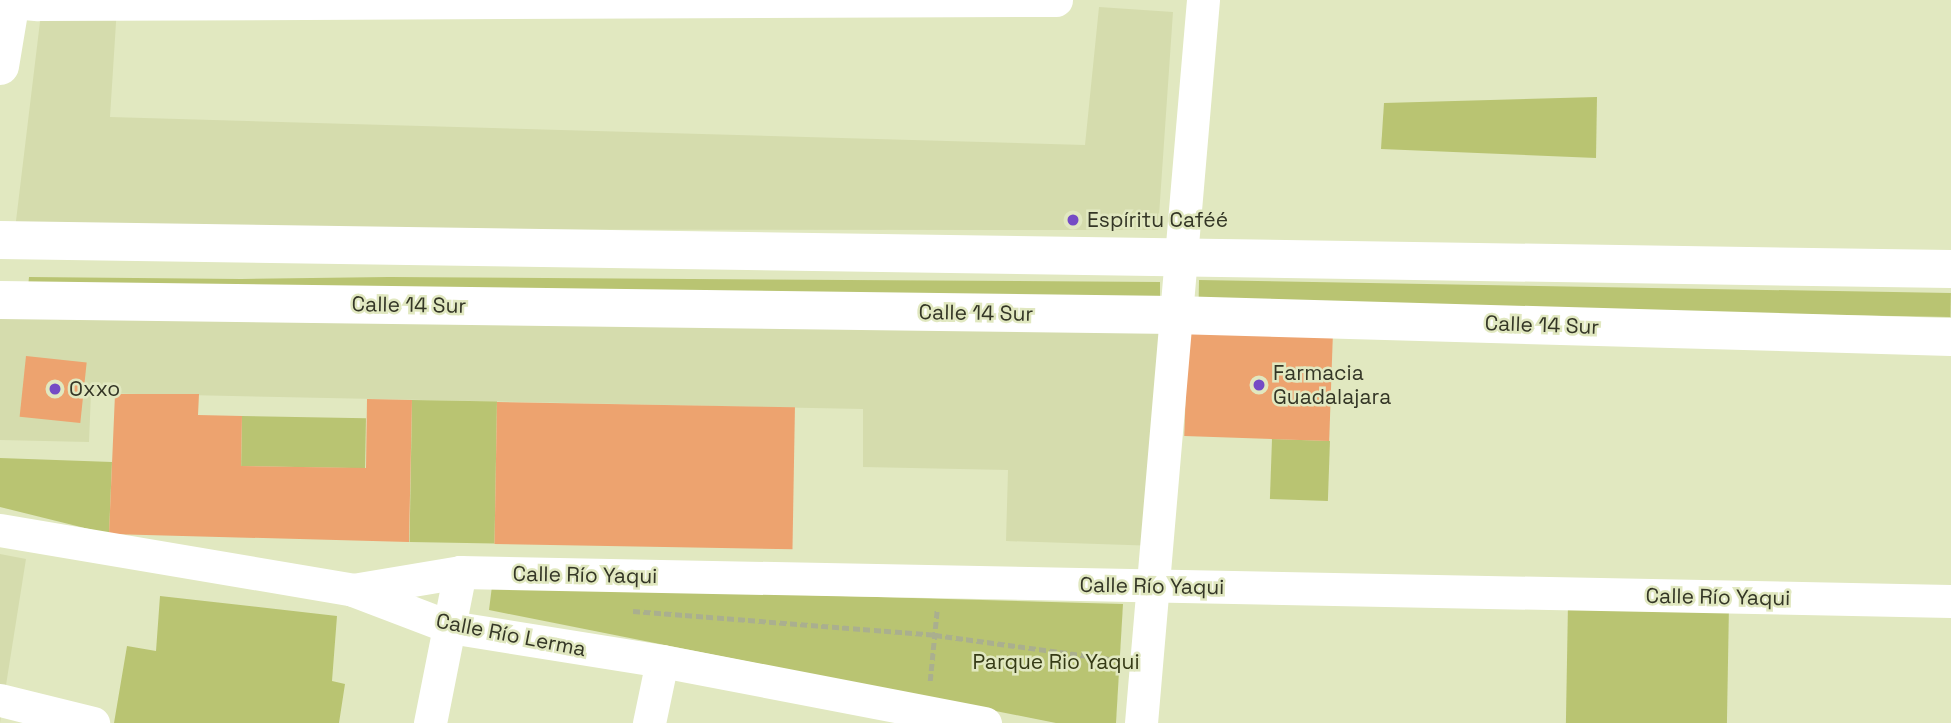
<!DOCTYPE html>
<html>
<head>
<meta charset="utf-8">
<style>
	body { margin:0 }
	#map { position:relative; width:1951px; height:723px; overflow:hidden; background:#e1e8c0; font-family:"Space Grotesk",sans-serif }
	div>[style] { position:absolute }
	.built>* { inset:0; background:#d5dcad }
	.green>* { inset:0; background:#b9c472; transform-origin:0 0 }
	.building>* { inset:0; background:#eda36f; transform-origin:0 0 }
	.path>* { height:4.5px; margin-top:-2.25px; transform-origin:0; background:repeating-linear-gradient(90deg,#aaaf8f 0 7px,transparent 0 10.5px) }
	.street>* { height:33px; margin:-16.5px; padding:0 16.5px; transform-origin:16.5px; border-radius:16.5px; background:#fff }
	.secondary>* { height:38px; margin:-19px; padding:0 19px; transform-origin:19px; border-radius:19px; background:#fff }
	.dots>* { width:19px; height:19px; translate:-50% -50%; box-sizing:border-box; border:4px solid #e1e8c0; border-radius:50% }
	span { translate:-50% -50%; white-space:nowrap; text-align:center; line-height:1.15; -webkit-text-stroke:5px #e1e8c0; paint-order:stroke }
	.poi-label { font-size:21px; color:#343626 }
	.left { translate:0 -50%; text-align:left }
	.street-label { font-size:21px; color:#343626 }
	.park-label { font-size:21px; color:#363b16 }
</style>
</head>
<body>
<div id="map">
	<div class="built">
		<i style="clip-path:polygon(42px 5px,117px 7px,110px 117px,1085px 145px,1099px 7px,1173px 12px,1158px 230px,15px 229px)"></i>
		<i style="clip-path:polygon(0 316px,1162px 330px,1158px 546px,1006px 541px,1008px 470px,863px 467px,863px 409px,91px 393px,89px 442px,0 440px)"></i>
		<i style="clip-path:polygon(0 554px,26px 559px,0 723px)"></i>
	</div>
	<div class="green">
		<i style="clip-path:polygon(1597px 97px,1596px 158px,1381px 149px,1384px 103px)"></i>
		<i style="clip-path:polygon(29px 277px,241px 279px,389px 277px,1160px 282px,1160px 301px,28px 287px)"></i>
		<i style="left:1199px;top:280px;width:752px;height:24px;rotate:1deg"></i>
		<i style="left:412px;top:400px;width:85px;height:142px;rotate:1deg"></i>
		<i style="left:242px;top:416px;width:124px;height:50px;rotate:1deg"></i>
		<i style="left:1272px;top:439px;width:58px;height:60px;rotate:2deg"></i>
		<i style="clip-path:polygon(0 458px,112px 462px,109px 534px,0 507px)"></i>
		<i style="clip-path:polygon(492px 586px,1123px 604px,1116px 723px,1056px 723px,489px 610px)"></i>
		<i style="clip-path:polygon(160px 596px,337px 616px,332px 681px,345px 684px,339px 723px,114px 723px,127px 646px,156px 651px)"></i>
		<i style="left:1568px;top:603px;width:161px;height:120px;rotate:1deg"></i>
	</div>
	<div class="building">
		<i style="left:1188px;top:329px;width:145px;height:107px;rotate:2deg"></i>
		<i style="left:26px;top:356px;width:61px;height:61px;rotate:6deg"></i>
		<i style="clip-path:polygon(115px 394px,199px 394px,198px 415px,242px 416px,241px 466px,366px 468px,367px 399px,412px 400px,409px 542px,109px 534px)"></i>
		<i style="left:497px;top:402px;width:298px;height:142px;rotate:1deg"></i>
	</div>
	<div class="path">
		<i style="left:633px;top:611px;width:303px;rotate:4.5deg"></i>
		<i style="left:935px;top:635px;width:184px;rotate:7.8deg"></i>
		<i style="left:930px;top:681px;width:71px;rotate:-84.4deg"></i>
	</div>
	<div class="street">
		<i style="left:0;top:1px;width:38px;rotate:5deg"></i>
		<i style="left:38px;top:4px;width:1018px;rotate:-0.23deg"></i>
		<i style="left:0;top:530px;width:358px;rotate:9.6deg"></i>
		<i style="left:353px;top:590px;width:104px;rotate:20.9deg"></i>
		<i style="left:450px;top:627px;width:215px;rotate:9.1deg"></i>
		<i style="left:662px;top:661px;width:329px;rotate:10.9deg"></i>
		<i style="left:353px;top:590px;width:109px;rotate:-9.5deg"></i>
		<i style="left:460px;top:572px;width:1491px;rotate:1.11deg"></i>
		<i style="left:0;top:700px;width:96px;rotate:13.9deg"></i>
		<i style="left:430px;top:723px;width:154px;rotate:-78.8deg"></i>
		<i style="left:649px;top:723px;width:63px;rotate:-78.2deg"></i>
		<i style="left:1141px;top:723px;width:726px;rotate:-85.1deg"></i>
	</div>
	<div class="secondary">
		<i style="left:0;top:66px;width:67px;rotate:-80.5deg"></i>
		<i style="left:0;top:240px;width:1951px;rotate:0.85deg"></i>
		<i style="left:0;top:300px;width:1175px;rotate:0.73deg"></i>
		<i style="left:1175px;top:315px;width:776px;rotate:1.62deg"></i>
	</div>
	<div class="dots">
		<i style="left:1073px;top:220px;background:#754cc5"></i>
		<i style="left:1259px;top:385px;background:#754cc5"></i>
		<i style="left:55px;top:389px;background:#754cc5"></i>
	</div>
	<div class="poi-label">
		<span class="left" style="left:1087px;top:220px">Espíritu Caféé</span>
		<span class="left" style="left:1273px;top:385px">Farmacia<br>Guadalajara</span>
		<span class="left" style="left:69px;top:389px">Oxxo</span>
	</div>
	<div class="street-label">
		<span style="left:409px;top:305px;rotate:1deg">Calle 14 Sur</span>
		<span style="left:976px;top:313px;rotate:1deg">Calle 14 Sur</span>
		<span style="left:1542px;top:325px;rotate:2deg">Calle 14 Sur</span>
		<span style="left:585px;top:575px;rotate:1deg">Calle Río Yaqui</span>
		<span style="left:1152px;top:586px;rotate:1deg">Calle Río Yaqui</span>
		<span style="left:1718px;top:597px;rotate:1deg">Calle Río Yaqui</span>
		<span style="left:511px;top:635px;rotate:11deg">Calle Río Lerma</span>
	</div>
	<div class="park-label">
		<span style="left:1056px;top:662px">Parque Rio Yaqui</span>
	</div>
</div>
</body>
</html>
